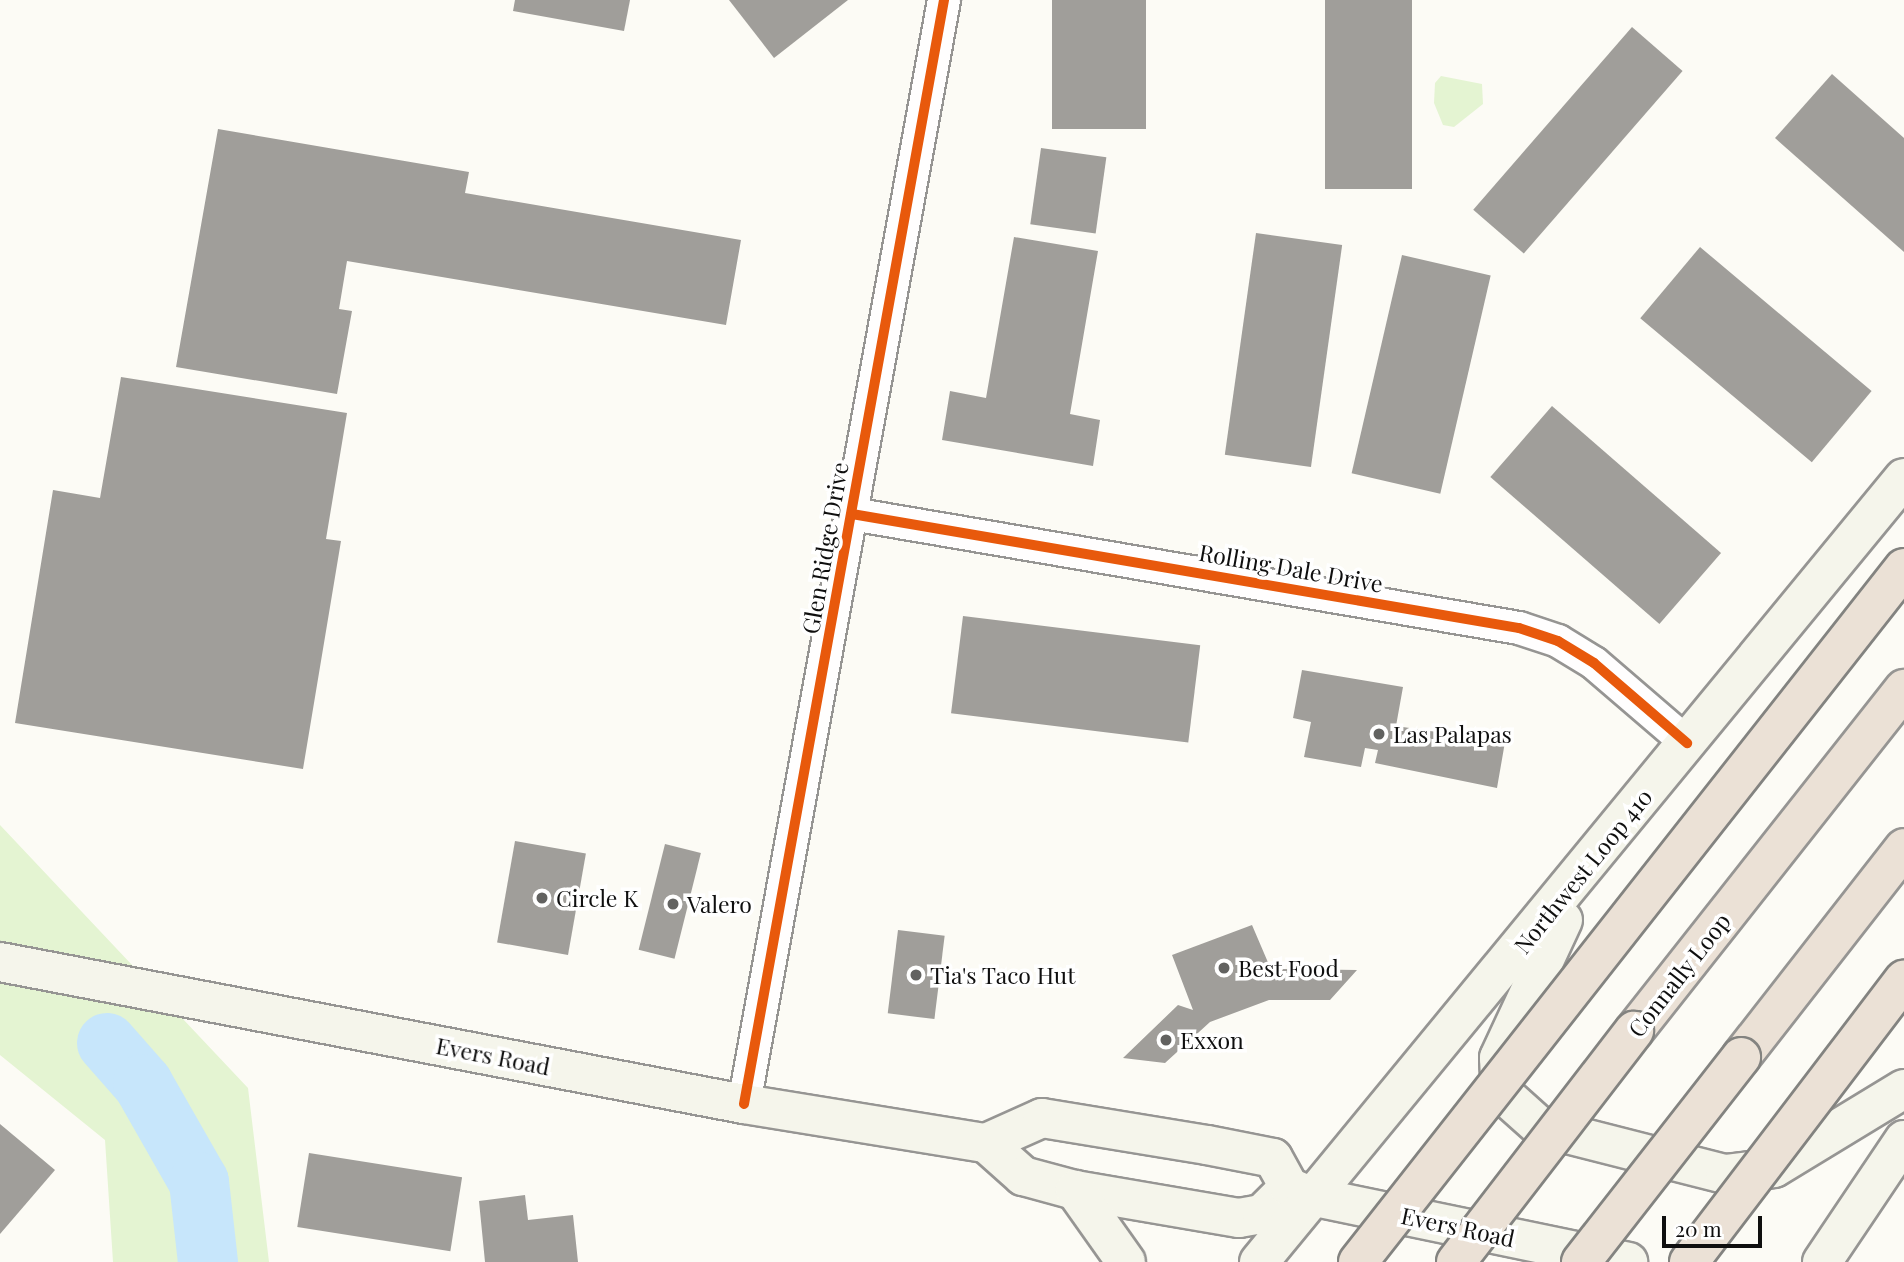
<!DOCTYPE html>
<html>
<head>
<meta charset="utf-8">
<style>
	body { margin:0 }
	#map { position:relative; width:1904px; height:1262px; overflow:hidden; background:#fcfbf5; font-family:"Playfair Display",serif }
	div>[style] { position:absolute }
	.green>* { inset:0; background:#e4f4d2 }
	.river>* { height:60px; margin:-30px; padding:0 30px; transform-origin:30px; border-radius:30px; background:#c7e6fb }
	.building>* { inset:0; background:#a09e9a; transform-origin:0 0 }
	.roads { filter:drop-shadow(2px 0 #969593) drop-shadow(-2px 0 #969593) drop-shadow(0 2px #969593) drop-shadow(0 -2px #969593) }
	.minor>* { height:32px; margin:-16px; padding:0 16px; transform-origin:16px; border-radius:16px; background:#fffefe }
	.secondary>* { height:38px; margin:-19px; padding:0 19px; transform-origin:19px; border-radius:19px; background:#f5f5eb }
	.motorway>* { height:38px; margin:-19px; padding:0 19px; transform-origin:19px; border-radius:19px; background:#ebe1d6 }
	.bridges { filter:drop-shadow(2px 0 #838380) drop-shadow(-2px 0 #838380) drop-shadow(0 2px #838380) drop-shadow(0 -2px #838380) }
	.motorway-bridge>* { height:38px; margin:-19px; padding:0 19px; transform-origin:19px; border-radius:19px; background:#ebe1d6 }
	.cycleway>* { height:10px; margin:-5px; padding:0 5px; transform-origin:5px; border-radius:5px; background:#e8590c }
	.dots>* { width:19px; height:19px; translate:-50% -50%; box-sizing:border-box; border:4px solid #fff; border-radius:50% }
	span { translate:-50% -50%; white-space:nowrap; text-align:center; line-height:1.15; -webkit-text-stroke:7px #fff; paint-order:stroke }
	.street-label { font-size:23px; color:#0f0f0f }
	.poi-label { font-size:23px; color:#0f0f0f }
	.left { translate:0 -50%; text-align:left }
	.scale { position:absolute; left:1662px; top:1216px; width:100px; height:32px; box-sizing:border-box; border:4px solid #0f0f0f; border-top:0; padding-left:9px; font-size:21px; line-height:24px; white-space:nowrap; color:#0f0f0f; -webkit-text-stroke:5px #fff; paint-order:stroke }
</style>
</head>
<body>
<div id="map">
	<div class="green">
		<i style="clip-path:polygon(1441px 76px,1482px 84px,1483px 104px,1454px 127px,1443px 125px,1434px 103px,1435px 83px)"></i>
		<i style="clip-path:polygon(0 825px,248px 1088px,269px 1262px,113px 1262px,105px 1140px,0 1055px)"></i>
	</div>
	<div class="river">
		<i style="left:107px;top:1043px;width:55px;rotate:48.7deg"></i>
		<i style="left:143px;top:1084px;width:113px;rotate:60.3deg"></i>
		<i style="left:199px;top:1182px;width:81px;rotate:83.6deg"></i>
	</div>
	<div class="building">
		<i style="clip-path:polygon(515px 0,630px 0,624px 31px,513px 11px)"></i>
		<i style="clip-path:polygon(729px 0,848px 0,774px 58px)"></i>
		<i style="left:1052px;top:0;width:94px;height:129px"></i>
		<i style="left:1325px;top:0;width:87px;height:189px"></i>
		<i style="left:1632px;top:27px;width:67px;height:242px;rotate:41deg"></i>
		<i style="clip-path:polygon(1832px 74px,1904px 138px,1904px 252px,1775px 138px)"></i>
		<i style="clip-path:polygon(218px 129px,469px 172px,465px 193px,741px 240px,726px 325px,347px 261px,339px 309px,352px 311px,337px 394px,176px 367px)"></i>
		<i style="left:1041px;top:148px;width:66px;height:77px;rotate:8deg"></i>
		<i style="left:1256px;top:233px;width:87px;height:224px;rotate:8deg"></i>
		<i style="clip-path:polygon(1014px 237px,1098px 251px,1070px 414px,1100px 420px,1093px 466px,942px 440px,950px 391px,986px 398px)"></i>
		<i style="left:1700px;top:247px;width:224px;height:93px;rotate:40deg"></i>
		<i style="left:1402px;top:255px;width:91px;height:224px;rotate:13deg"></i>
		<i style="clip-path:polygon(121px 377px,347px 413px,326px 539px,341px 541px,303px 769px,15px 723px,53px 490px,100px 498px)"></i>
		<i style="left:1552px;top:406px;width:224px;height:94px;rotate:41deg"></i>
		<i style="left:963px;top:616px;width:239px;height:98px;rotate:7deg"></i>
		<i style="clip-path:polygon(1302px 670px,1403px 687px,1396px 726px,1505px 742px,1497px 788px,1375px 763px,1378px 750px,1365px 748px,1361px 767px,1304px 757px,1311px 722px,1293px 718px)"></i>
		<i style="left:515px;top:841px;width:72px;height:103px;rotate:10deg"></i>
		<i style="left:665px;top:844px;width:37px;height:109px;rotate:14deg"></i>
		<i style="clip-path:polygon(1252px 925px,1276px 981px,1283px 969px,1357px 970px,1330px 1000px,1269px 1000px,1210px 1022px,1165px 1063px,1123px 1058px,1178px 1005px,1193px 1010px,1172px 955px)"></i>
		<i style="left:898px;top:930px;width:47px;height:84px;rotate:7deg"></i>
		<i style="clip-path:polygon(0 1124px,55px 1170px,0 1234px)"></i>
		<i style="left:309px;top:1153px;width:155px;height:75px;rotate:9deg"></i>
		<i style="clip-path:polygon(525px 1195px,528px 1220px,573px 1215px,578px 1262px,485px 1262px,479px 1201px)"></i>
	</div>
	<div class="roads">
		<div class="minor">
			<i style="left:852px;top:514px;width:677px;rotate:9.7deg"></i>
			<i style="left:1519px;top:628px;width:41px;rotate:18.4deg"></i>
			<i style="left:1558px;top:641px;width:42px;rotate:31.4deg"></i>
			<i style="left:1594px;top:663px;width:123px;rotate:40.7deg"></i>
			<i style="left:744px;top:1104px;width:1122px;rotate:-79.73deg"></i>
		</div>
		<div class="secondary">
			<i style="left:1563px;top:920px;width:152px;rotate:114.9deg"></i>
			<i style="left:1499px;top:1058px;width:34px;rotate:87deg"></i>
			<i style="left:1501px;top:1092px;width:52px;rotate:41.9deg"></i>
			<i style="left:1540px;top:1127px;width:191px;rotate:14.3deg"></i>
			<i style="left:1725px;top:1174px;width:49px;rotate:-7deg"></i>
			<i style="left:1774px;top:1168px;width:152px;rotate:-31.3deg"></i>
			<i style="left:0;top:962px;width:757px;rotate:10.81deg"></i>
			<i style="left:744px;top:1104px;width:245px;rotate:9.2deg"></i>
			<i style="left:986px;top:1143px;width:50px;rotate:41.7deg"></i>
			<i style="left:1023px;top:1176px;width:54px;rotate:15.1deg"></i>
			<i style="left:1075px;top:1190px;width:166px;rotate:9.7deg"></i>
			<i style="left:1239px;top:1218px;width:23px;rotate:-10deg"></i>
			<i style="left:1262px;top:1214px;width:38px;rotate:-45deg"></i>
			<i style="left:986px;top:1143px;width:61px;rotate:-24.1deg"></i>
			<i style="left:1042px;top:1118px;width:167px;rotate:9.3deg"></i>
			<i style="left:1207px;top:1145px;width:67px;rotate:11.1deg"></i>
			<i style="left:1273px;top:1158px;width:33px;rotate:61deg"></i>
			<i style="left:1289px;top:1187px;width:23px;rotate:23deg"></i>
			<i style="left:1310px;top:1196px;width:325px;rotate:11.7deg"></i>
			<i style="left:1075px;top:1190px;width:88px;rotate:54.7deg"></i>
			<i style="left:1259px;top:1262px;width:1015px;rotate:-50.56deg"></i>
			<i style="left:1822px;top:1262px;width:147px;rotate:-56.1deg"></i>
		</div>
		<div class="motorway">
			<i style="left:1634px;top:1031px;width:436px;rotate:-51.7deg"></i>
			<i style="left:1741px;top:1057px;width:265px;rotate:-52deg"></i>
		</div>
	</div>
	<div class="bridges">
		<div class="motorway-bridge">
			<i style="left:1358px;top:1262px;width:883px;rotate:-51.81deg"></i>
			<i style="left:1456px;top:1262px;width:292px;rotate:-52.4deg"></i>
			<i style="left:1581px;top:1262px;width:260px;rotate:-52deg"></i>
			<i style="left:1689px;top:1262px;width:355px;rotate:-52.7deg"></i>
		</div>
	</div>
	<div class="cycleway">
		<i style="left:852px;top:514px;width:677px;rotate:9.7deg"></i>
		<i style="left:1519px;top:628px;width:41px;rotate:18.4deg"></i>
		<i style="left:1558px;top:641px;width:42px;rotate:31.4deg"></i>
		<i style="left:1594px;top:663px;width:123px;rotate:40.7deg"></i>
		<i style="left:744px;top:1104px;width:1122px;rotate:-79.73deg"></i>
	</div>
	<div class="dots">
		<i style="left:1379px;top:734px;background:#626260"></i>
		<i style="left:542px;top:898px;background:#626260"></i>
		<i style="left:673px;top:904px;background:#626260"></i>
		<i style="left:1224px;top:968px;background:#626260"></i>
		<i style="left:916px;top:975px;background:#626260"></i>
		<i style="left:1166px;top:1040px;background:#626260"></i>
	</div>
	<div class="street-label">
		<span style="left:825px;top:548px;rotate:-80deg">Glen Ridge Drive</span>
		<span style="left:1291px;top:568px;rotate:10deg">Rolling Dale Drive</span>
		<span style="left:1583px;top:871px;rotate:-51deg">Northwest Loop 410</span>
		<span style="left:1679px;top:975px;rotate:-52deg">Connally Loop</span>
		<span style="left:493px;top:1056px;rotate:11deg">Evers Road</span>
		<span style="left:1458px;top:1227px;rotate:12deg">Evers Road</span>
	</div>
	<div class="poi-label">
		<span class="left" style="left:1393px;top:734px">Las Palapas</span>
		<span class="left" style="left:556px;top:898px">Circle K</span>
		<span class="left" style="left:687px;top:904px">Valero</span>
		<span class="left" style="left:1238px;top:968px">Best Food</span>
		<span class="left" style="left:930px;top:975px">Tia's Taco Hut</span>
		<span class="left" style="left:1180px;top:1040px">Exxon</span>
	</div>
	<div class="scale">20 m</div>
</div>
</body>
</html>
